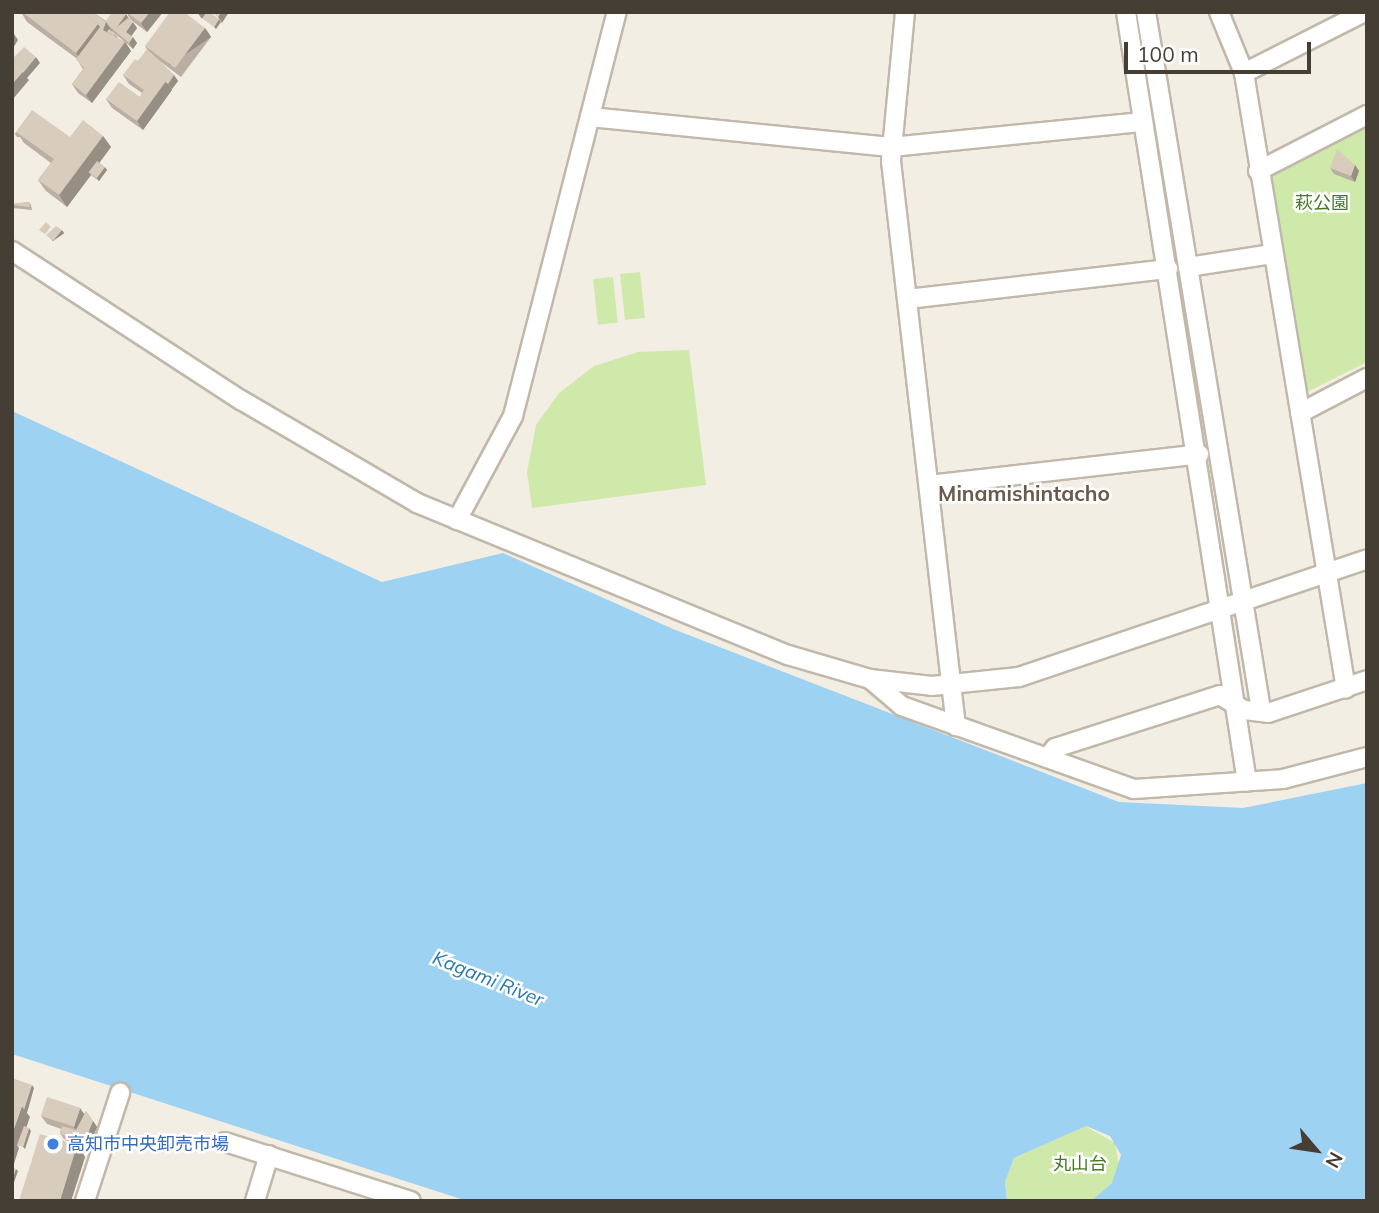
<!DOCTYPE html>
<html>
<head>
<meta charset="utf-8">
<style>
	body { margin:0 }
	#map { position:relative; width:1379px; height:1213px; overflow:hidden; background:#f3eee4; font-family:Mulish,"Noto Sans JP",sans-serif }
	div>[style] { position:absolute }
	.green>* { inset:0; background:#cfe9ab; transform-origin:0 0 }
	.water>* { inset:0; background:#9dd2f3 }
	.roads { filter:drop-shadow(2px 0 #c1b8a9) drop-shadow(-2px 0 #c1b8a9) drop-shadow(0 2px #c1b8a9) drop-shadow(0 -2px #c1b8a9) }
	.minor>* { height:18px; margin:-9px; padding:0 9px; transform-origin:9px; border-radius:9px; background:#fff }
	.wall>* { inset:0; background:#baafa2 }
	.shaded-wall>* { inset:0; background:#978f84; transform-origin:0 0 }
	.building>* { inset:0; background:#d8ccbc; transform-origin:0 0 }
	.dots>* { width:19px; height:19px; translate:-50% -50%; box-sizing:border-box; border:4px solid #fff; border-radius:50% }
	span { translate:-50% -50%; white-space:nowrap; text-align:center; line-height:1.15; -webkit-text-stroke:5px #fff; paint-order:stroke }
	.park-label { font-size:18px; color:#477925 }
	.shop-label { font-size:18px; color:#366cbe }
	.left { translate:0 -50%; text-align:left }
	.water-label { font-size:19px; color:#2879ad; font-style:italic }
	.quarter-label { font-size:21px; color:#685b4b; font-weight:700 }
	.frame { position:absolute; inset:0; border:14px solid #453e34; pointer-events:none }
	.north { position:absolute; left:1281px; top:1115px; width:70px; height:70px; -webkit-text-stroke:5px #fff; paint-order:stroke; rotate:119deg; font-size:19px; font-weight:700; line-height:28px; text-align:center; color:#453e34 }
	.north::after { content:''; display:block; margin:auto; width:24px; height:32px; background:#453e34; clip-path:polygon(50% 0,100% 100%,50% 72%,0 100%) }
	.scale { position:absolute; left:1124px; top:42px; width:187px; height:32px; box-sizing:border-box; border:4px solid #453e34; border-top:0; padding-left:9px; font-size:21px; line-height:24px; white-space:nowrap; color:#453e34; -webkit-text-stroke:5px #fff; paint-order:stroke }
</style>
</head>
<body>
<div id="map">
	<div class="green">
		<i style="clip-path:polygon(1367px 127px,1367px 362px,1307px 392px,1271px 177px)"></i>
		<i style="left:640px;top:272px;width:46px;height:20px;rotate:84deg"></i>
		<i style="left:613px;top:277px;width:46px;height:20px;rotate:84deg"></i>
		<i style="clip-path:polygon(689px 350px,706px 485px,532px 508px,527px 472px,536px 425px,559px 393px,594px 366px,638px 352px)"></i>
		<i style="clip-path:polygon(1085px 1126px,1115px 1143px,1120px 1170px,1112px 1184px,1091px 1201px,1007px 1201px,1005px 1182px,1014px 1158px)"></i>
	</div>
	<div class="water">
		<i style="clip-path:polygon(12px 411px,382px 582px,503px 553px,673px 629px,1119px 802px,1243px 808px,1367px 783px,1367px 1201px,1091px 1201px,1112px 1183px,1121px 1155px,1110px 1136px,1086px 1126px,1014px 1158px,1005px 1182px,1007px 1201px,467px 1201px,12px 1054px)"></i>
	</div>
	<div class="roads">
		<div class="minor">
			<i style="left:905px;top:12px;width:150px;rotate:95.4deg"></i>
			<i style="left:891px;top:161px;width:569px;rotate:83.44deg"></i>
			<i style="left:1126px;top:12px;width:779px;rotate:81.07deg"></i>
			<i style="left:1146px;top:12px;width:707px;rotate:80.64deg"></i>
			<i style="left:1219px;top:12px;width:66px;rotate:67.7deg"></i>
			<i style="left:1244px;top:73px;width:624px;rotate:80.6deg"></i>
			<i style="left:1244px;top:73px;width:135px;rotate:-26.9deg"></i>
			<i style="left:590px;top:117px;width:302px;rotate:5.7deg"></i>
			<i style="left:891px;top:147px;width:253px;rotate:-5.7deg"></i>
			<i style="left:1258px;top:171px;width:123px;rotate:-27.2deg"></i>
			<i style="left:12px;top:251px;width:273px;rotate:33.1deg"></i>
			<i style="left:241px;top:400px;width:204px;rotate:30.3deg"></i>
			<i style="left:417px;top:503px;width:401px;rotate:22.3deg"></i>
			<i style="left:788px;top:655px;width:85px;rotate:16.3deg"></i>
			<i style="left:870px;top:679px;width:62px;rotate:6.4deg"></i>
			<i style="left:932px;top:686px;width:87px;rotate:-5.9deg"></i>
			<i style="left:1019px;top:677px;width:367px;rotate:-18.7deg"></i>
			<i style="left:1188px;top:267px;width:85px;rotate:-8.8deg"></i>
			<i style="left:908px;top:299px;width:262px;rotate:-6.6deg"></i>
			<i style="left:1300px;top:413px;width:76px;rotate:-27.6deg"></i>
			<i style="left:929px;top:485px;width:272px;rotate:-6.5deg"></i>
			<i style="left:457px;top:520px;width:118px;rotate:-61.7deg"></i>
			<i style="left:513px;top:416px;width:417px;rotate:-75.6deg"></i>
			<i style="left:870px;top:679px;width:42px;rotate:40.2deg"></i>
			<i style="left:902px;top:706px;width:246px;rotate:19.7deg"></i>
			<i style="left:1134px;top:789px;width:149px;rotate:-3.8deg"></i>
			<i style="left:1283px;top:779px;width:87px;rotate:-14.7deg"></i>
			<i style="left:1047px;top:758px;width:13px;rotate:-51deg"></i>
			<i style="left:1055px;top:748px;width:173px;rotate:-17.8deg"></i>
			<i style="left:1220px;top:695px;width:28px;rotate:32deg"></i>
			<i style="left:1244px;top:710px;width:24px;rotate:7deg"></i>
			<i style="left:1268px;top:713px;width:104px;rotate:-18.4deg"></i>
			<i style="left:225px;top:1142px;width:195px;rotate:17.6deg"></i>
			<i style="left:85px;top:1201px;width:114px;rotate:-72deg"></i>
			<i style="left:255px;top:1201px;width:48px;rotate:-73.1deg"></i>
		</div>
	</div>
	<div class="wall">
		<i style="clip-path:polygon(21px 12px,93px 12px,106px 21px,130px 20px,137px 28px,131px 36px,137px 43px,133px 49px,112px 31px,118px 37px,117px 38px,125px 42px,131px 51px,92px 103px,78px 93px,72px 84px,83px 69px,76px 58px,27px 22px)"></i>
		<i style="clip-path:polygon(126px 12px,163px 12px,147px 32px,131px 20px)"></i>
		<i style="clip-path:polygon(205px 28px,211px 37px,181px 77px,157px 59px,174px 75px,178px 81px,172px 89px,171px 88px,172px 90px,143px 130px,112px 108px,106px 99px,140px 97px,142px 93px,129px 84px,123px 75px,148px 51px,145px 46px)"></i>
		<i style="clip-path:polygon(16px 132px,70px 137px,103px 136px,111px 147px,99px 163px,107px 170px,99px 181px,91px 175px,67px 207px,46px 191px,38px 180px,51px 163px,24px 143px,20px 137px,17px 137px,15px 134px)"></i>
		<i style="clip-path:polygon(1355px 165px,1359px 171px,1355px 182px,1334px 174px,1330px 168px)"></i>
		<i style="clip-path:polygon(29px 202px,31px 205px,32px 210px,12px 208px,12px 204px)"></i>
		<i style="clip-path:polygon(86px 1111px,97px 1127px,86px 1153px,81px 1150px,85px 1157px,71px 1201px,19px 1201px,69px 1143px,64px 1139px,60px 1133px,61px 1129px,47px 1124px,41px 1116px,84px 1114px)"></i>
	</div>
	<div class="shaded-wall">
		<i style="clip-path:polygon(150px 12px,163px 12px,147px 32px,141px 23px)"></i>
		<i style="clip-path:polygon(197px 12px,207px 12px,202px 19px)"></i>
		<i style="clip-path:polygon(221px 12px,229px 12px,222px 23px,218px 17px)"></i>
		<i style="clip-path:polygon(126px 14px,130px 20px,117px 27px)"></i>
		<i style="clip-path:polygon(219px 19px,221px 22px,216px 29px,214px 27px)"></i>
		<i style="clip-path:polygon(106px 22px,112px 31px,110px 39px,103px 30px)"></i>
		<i style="clip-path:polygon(133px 22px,137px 28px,130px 38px,126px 32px)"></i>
		<i style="clip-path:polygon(98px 24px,106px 36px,84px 65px,76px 53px)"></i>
		<i style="left:205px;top:28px;width:11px;height:50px;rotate:56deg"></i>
		<i style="clip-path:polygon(12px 31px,18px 40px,12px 50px)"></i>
		<i style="clip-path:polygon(133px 37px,137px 43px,133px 49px,129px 43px)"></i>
		<i style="clip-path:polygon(125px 42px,131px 51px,92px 103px,86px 95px)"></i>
		<i style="clip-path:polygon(36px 57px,40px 63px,27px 78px,29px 80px,13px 99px,12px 97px,12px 84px)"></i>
		<i style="clip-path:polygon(174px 75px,178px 81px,172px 89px,168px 84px)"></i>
		<i style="clip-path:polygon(166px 81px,172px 90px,143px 130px,137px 121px)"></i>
		<i style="clip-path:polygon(103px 136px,111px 147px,91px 174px,89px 172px,91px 175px,67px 207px,59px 195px)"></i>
		<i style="clip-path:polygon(1355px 165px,1359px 171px,1355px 182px,1351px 176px)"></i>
		<i style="clip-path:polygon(105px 167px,107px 170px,99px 181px,97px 178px)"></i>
		<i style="left:62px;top:230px;width:4px;height:14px;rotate:56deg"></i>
		<i style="clip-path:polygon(32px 1085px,34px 1088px,27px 1113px,30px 1117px,20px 1146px,17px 1145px,19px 1148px,12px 1170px,12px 1134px,22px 1106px)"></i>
		<i style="clip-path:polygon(80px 1108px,86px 1117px,80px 1135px,74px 1127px)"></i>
		<i style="clip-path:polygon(93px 1121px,97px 1127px,86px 1153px,82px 1148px)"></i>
		<i style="clip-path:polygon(29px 1128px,31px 1131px,25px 1149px,23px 1147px)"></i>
		<i style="clip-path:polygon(77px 1145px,85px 1157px,71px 1201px,60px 1201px)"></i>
		<i style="clip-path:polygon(16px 1169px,18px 1171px,12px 1188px,12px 1179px)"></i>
	</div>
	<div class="building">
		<i style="clip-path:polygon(22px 12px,82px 12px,98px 24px,76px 53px)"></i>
		<i style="clip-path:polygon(82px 12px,93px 12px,106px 22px,103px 30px,125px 42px,86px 95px,72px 84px,84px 68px,76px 59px,100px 27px,98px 24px)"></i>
		<i style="clip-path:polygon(112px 12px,124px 12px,126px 14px,117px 27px,128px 18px,133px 22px,126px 32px,133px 37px,129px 43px,109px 26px,106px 21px)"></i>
		<i style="clip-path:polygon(126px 12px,150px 12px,141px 23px)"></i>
		<i style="clip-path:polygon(170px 12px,184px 12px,205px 28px,175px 68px,145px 46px)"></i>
		<i style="clip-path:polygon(207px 12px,211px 12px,212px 14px,219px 19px,214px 27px,203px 19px)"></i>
		<i style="clip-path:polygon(212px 12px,221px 12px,218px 17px)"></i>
		<i style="clip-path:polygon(109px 29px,115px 34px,114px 36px,107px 32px)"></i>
		<i style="clip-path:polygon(24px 47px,36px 57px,23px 73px,23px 71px,12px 63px,12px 59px)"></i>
		<i style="clip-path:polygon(147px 49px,174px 75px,168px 84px,138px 61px)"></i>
		<i style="clip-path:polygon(135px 59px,166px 81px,137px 121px,106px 99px,119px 82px,140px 97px,144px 90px,123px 75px)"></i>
		<i style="clip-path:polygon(12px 63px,23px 71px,12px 84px)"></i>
		<i style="clip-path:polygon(32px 110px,70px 137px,83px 120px,103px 136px,59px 195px,38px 180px,54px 159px,16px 132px)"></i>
		<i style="clip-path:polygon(1337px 149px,1355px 165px,1351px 176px,1330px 168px)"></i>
		<i style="left:97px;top:161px;width:10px;height:14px;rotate:37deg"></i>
		<i style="clip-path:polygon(29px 202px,30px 207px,12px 205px,12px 204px)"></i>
		<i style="clip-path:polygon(46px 222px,51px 227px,45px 234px,39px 230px)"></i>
		<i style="clip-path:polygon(56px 226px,62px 230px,53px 241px,46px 235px)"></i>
		<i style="clip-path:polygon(12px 1078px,32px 1085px,24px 1110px,22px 1106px,12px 1103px)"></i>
		<i style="left:47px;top:1097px;width:35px;height:20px;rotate:18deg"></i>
		<i style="clip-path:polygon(12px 1103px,22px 1106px,12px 1134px)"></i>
		<i style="clip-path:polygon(86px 1111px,93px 1121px,82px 1148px,60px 1133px,62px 1126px,76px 1130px)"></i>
		<i style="clip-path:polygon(24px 1126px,29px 1128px,23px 1147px,17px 1145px)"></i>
		<i style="clip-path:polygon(40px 1134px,77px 1145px,60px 1201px,19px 1201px)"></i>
		<i style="clip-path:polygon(12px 1167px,16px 1169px,12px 1179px)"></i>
	</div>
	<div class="dots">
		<i style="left:53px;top:1144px;background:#3f7fe0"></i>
	</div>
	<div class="park-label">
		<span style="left:1322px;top:203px">萩公園</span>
		<span style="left:1080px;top:1164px">丸山台</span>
	</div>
	<div class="shop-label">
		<span class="left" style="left:67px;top:1144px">高知市中央卸売市場</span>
	</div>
	<div class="water-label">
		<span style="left:488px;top:979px;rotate:22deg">Kagami River</span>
	</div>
	<div class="quarter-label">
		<span style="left:1024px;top:493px">Minamishintacho</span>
	</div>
	<div class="frame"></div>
	<div class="north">N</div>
	<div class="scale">100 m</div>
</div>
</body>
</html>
